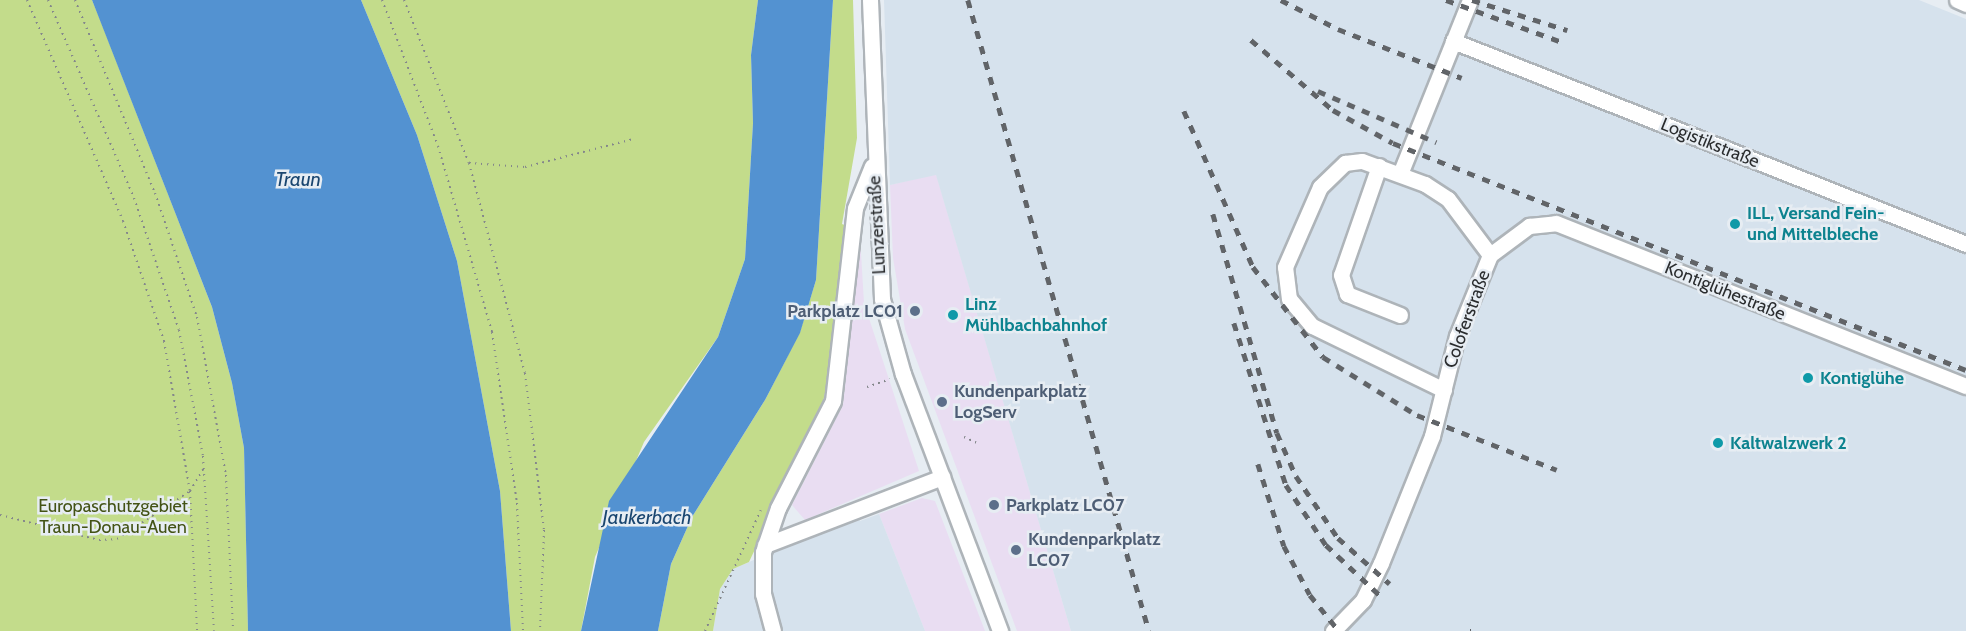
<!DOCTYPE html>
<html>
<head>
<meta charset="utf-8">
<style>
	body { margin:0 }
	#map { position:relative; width:1966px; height:631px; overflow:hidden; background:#e7edf3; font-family:Cabin,sans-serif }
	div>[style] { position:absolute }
	.commercial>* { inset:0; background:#e9ddf2 }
	.built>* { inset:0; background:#d6e2ed }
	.green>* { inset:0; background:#c3dc8b }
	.water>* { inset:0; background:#5392d1 }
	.path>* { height:2px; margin-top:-1px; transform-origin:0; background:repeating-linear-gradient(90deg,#84878b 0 1.5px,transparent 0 6px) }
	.roads { filter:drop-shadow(2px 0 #aeb4b9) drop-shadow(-2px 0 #aeb4b9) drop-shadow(0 2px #aeb4b9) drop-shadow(0 -2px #aeb4b9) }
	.minor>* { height:15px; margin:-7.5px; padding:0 7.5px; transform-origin:7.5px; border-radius:7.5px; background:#fff }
	.rail>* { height:4.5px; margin-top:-2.25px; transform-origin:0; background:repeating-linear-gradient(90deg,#616468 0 8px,transparent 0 16px) }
	.dots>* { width:16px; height:16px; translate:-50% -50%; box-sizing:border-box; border:3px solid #e7edf3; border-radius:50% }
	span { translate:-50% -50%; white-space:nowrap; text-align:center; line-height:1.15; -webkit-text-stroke:5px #e7edf3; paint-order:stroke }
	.street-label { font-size:18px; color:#2a2c2e }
	.culture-label { font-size:18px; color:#0d838f; font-weight:700 }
	.left { translate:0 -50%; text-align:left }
	.service-label { font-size:18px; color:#4e5e75; font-weight:700 }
	.right { translate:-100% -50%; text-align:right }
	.park-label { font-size:18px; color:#435315 }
	.water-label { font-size:20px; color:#1a4670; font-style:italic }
</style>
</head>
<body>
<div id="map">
	<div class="commercial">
		<i style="clip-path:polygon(936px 174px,1071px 631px,1017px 631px,905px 329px,893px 258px,890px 185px)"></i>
		<i style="clip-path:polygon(860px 236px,864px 303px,919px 471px,805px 520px,792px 505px,843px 405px)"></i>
		<i style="clip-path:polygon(922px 498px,935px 501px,985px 631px,925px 631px,879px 514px)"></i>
	</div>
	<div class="built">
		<i style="clip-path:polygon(884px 0,1919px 0,1966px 19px,1966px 631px,1071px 631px,936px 175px,890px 185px)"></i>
		<i style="clip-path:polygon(879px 514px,925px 631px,713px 631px,720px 589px,733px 569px,858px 515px,860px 521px)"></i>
	</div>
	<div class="green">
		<i style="clip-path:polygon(0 0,92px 0,99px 17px,212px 307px,232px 383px,244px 448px,248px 631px,0 631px)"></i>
		<i style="clip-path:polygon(361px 0,758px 0,751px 55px,753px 123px,745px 259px,718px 337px,644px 442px,595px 557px,581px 631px,511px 631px,500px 491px,457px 261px,417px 135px)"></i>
		<i style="clip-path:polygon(833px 0,853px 0,857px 138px,842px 224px,847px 226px,833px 359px,822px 406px,749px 562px,733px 569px,720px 589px,713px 631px,658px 631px,671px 564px,692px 517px,765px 400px,800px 332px,816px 280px)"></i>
	</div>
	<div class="water">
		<i style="clip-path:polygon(92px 0,361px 0,417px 135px,457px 261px,500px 491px,511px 631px,248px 631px,244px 448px,232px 383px,212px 307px)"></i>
		<i style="clip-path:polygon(758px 0,833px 0,816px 280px,800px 333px,765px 400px,692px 517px,671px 564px,658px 631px,581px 631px,609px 501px,718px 337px,745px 259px,753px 123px,751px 55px)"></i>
	</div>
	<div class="path">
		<i style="left:27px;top:0;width:241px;rotate:66.5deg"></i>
		<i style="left:123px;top:221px;width:127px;rotate:71.1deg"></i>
		<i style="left:164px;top:341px;width:152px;rotate:80.2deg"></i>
		<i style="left:190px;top:491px;width:140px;rotate:87.1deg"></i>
		<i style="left:48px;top:0;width:216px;rotate:66.5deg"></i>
		<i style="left:134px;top:198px;width:139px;rotate:71.2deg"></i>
		<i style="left:179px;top:330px;width:128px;rotate:79.2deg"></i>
		<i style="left:203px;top:456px;width:175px;rotate:86.4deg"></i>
		<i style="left:75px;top:0;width:209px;rotate:67.5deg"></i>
		<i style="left:155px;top:193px;width:131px;rotate:71.3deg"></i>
		<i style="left:197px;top:317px;width:161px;rotate:79.6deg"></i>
		<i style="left:226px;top:475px;width:156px;rotate:87.4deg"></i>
		<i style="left:382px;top:0;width:156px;rotate:69deg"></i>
		<i style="left:438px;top:146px;width:194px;rotate:73.8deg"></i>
		<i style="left:492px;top:332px;width:173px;rotate:81.7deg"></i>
		<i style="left:517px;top:503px;width:128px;rotate:87.3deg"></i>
		<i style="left:404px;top:0;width:175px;rotate:68.3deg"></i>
		<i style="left:469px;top:163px;width:217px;rotate:75.1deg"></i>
		<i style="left:525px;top:373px;width:158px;rotate:83.1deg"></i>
		<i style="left:544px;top:530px;width:101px;rotate:92.3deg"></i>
		<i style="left:469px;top:163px;width:56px;rotate:4.1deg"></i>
		<i style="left:525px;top:167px;width:112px;rotate:-14.5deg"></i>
		<i style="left:867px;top:387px;width:24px;rotate:-19deg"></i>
		<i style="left:964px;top:437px;width:17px;rotate:25deg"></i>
		<i style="left:0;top:515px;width:102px;rotate:14.2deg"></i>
		<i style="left:99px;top:540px;width:18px;rotate:-3deg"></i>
		<i style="left:117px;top:539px;width:87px;rotate:-33.3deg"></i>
		<i style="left:190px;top:491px;width:26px;rotate:-59deg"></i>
		<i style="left:705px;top:631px;width:133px;rotate:-65.2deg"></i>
	</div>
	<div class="roads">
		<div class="minor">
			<i style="left:870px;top:0;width:299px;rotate:87.7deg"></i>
			<i style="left:882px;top:299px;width:78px;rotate:74.4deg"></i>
			<i style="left:903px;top:374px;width:275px;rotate:69.3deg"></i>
			<i style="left:1957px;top:0;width:10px;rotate:24deg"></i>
			<i style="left:1453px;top:41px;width:552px;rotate:21.59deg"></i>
			<i style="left:1379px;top:166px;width:115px;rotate:109.2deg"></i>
			<i style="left:1341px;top:275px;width:20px;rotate:72deg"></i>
			<i style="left:1347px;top:294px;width:57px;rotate:21.6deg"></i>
			<i style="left:1400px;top:174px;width:188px;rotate:-68.1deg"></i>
			<i style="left:1444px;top:390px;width:147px;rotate:-154.1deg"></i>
			<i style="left:1312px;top:326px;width:35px;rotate:-130deg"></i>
			<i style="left:1289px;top:299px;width:32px;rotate:-97deg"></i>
			<i style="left:1285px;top:267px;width:87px;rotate:-66.4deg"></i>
			<i style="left:1320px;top:187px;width:35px;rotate:-44deg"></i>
			<i style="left:1345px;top:163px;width:17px;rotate:-7deg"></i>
			<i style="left:1362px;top:161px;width:67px;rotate:20.1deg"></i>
			<i style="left:1425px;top:184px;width:27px;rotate:33deg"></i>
			<i style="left:1448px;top:199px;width:70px;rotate:53.1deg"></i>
			<i style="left:765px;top:545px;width:190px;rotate:-21deg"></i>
			<i style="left:773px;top:631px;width:38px;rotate:-105deg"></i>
			<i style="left:763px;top:594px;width:42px;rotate:-90deg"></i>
			<i style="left:763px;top:552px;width:46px;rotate:-71.2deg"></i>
			<i style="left:778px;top:508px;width:120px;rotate:-62.8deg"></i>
			<i style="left:833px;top:401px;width:194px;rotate:-83.5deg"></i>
			<i style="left:855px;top:208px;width:45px;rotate:-68deg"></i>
			<i style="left:1333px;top:631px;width:43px;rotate:-45.9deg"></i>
			<i style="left:1363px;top:600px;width:41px;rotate:-64.1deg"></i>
			<i style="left:1381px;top:563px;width:137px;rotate:-68.1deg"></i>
			<i style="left:1432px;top:436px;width:103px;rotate:-76deg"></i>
			<i style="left:1457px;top:336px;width:87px;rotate:-67.8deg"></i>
			<i style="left:1490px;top:255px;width:49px;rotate:-36.6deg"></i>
			<i style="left:1529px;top:226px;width:27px;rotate:-6deg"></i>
			<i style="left:1556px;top:223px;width:441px;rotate:21.7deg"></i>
		</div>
	</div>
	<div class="rail">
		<i style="left:968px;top:0;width:656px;rotate:73.99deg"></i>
		<i style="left:1281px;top:0;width:64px;rotate:27deg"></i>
		<i style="left:1338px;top:29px;width:133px;rotate:21.6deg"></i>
		<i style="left:1446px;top:0;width:123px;rotate:19.9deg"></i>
		<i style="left:1472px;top:0;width:100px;rotate:17.5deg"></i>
		<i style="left:1251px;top:40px;width:108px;rotate:40.5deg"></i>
		<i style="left:1333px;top:110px;width:68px;rotate:28.8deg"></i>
		<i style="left:1393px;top:143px;width:616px;rotate:21.61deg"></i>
		<i style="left:1318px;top:91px;width:129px;rotate:23.4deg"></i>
		<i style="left:1184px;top:111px;width:171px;rotate:66.1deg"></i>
		<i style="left:1253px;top:267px;width:114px;rotate:52.1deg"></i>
		<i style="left:1323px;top:357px;width:110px;rotate:31.7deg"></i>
		<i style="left:1417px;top:415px;width:150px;rotate:21.4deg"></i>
		<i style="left:1213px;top:214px;width:228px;rotate:73.7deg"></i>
		<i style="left:1277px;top:433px;width:47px;rotate:66.2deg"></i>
		<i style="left:1296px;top:476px;width:75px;rotate:55.9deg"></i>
		<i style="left:1338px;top:538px;width:69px;rotate:41.5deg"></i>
		<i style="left:1234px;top:323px;width:170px;rotate:72.2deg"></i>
		<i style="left:1286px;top:485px;width:72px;rotate:56.3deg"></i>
		<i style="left:1326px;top:545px;width:79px;rotate:43deg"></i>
		<i style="left:1258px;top:464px;width:86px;rotate:72.4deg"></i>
		<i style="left:1284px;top:546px;width:55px;rotate:62deg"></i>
		<i style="left:1310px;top:595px;width:46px;rotate:51.1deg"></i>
		<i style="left:1470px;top:631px;width:1px"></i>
	</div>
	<div class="dots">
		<i style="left:1735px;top:224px;background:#0f9aa8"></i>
		<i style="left:915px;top:311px;background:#5c6f8a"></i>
		<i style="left:953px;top:315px;background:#0f9aa8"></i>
		<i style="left:1808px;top:378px;background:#0f9aa8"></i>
		<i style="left:942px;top:402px;background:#5c6f8a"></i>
		<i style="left:1718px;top:443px;background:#0f9aa8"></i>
		<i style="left:994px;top:505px;background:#5c6f8a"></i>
		<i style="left:1016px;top:550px;background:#5c6f8a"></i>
	</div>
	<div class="street-label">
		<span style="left:1710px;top:143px;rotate:22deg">Logistikstraße</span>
		<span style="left:877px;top:225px;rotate:-93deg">Lunzerstraße</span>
		<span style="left:1725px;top:291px;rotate:22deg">Kontiglühestraße</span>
		<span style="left:1467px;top:319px;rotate:-70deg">Coloferstraße</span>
	</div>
	<div class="culture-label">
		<span class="left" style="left:1747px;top:224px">ILL, Versand Fein-<br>und Mittelbleche</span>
		<span class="left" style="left:965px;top:315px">Linz<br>Mühlbachbahnhof</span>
		<span class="left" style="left:1820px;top:378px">Kontiglühe</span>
		<span class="left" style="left:1730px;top:443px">Kaltwalzwerk 2</span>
	</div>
	<div class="service-label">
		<span class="right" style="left:903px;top:311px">Parkplatz LC01</span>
		<span class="left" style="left:954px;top:402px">Kundenparkplatz<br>LogServ</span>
		<span class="left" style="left:1006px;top:505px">Parkplatz LC07</span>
		<span class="left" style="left:1028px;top:550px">Kundenparkplatz<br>LC07</span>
	</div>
	<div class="park-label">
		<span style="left:113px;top:517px">Europaschutzgebiet<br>Traun-Donau-Auen</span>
	</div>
	<div class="water-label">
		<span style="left:298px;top:179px">Traun</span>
		<span style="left:647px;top:517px">Jaukerbach</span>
	</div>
</div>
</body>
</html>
